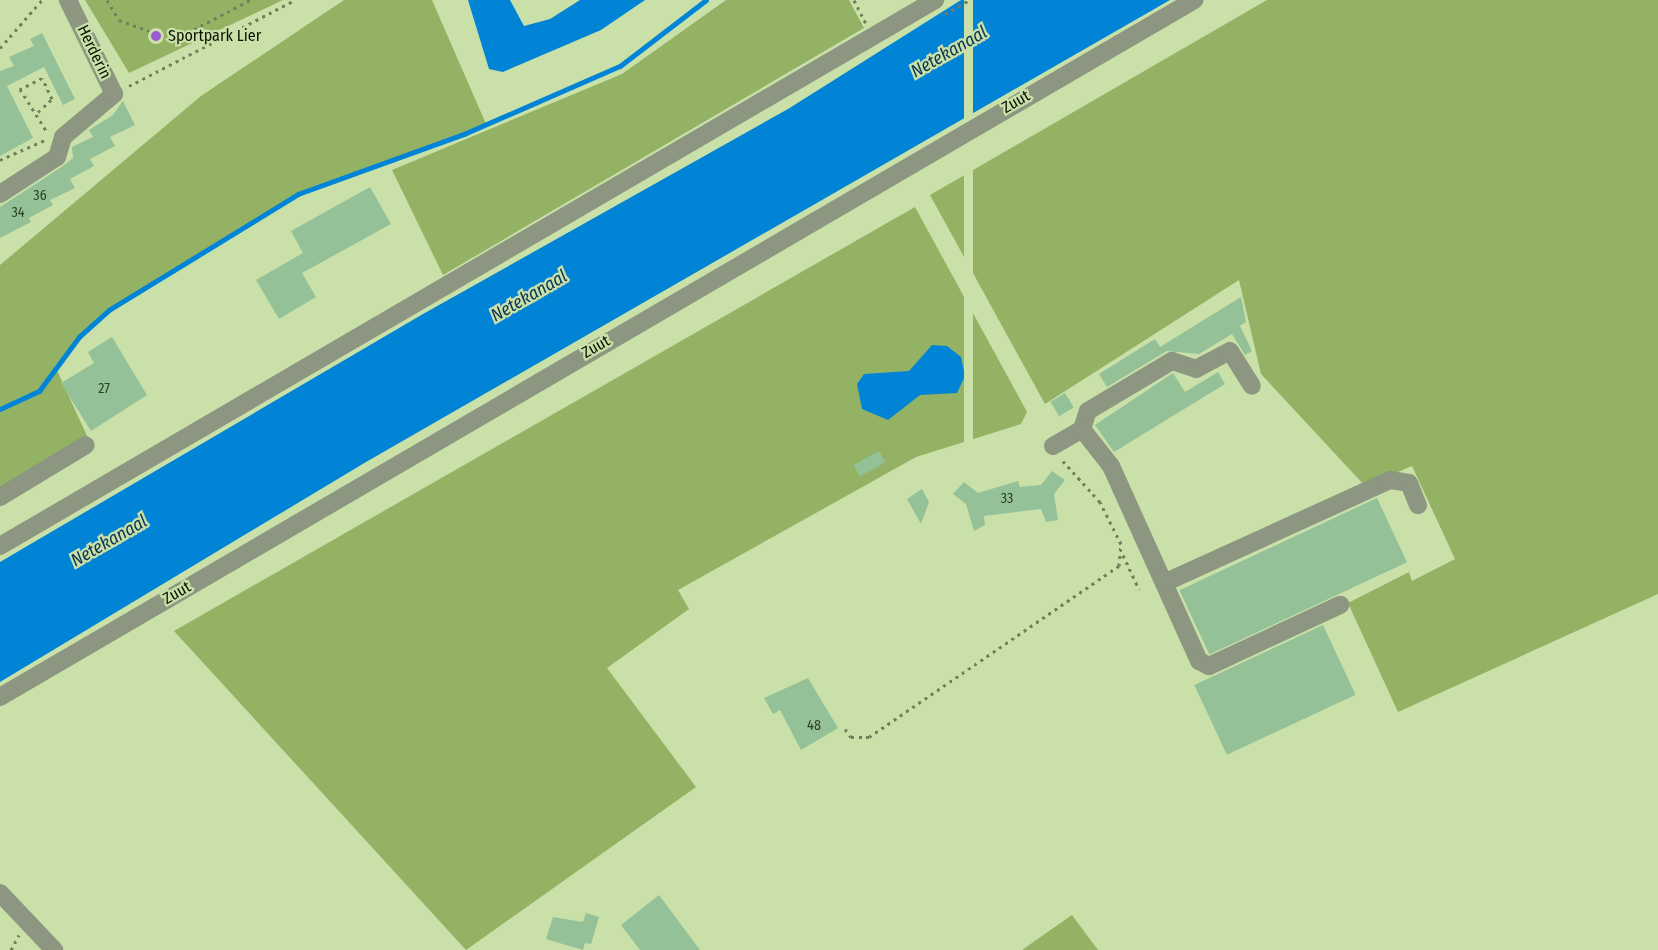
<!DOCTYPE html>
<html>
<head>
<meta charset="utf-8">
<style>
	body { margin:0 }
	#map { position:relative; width:1658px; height:950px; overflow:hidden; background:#c9e0a9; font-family:"Fira Sans Condensed",sans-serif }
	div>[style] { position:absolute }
	.green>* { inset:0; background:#93b264 }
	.water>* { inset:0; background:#0184d6 }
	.pier>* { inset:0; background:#c9e0a9; transform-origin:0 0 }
	.stream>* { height:4.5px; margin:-2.25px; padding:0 2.25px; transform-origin:2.25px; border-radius:2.25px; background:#0184d6 }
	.building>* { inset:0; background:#94c197; transform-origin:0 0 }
	.path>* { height:3px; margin-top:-1.5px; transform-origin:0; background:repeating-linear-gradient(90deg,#71805b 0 3px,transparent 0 7.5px) }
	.minor>* { height:18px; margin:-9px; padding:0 9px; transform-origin:9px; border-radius:9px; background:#8c9680 }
	.dots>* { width:16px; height:16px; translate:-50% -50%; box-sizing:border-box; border:3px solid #c9e0a9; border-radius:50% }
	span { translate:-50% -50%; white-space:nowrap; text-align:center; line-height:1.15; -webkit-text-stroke:4.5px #c9e0a9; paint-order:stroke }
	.number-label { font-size:14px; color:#2d3e26 }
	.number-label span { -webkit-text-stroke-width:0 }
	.poi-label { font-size:16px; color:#0b1201 }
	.left { translate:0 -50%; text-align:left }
	.street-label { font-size:16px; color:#0b1201 }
	.water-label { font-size:18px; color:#0a3556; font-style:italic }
</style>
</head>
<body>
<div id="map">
	<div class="green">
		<i style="clip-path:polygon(85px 0,283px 0,129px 73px)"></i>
		<i style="clip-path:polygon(344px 0,432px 0,486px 124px,298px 194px,109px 310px,55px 366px,88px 438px,0 491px,0 265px,201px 96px)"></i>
		<i style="clip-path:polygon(726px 0,849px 0,864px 28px,443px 275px,392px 170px,622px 74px)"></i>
		<i style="clip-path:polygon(1267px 0,1658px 0,1658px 594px,1398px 712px,1348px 603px,1409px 572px,1412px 581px,1455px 559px,1412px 466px,1365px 486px,1261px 374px,1239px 280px,1045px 404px,930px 195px)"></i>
		<i style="clip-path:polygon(915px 207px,1027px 412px,1021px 424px,916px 457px,678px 590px,689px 609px,607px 668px,696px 787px,466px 950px,174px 631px)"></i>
		<i style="clip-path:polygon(1072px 915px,1098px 950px,1022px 950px)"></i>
	</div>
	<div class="water">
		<i style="clip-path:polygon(468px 0,510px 0,524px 26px,550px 19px,580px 0,645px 0,601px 30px,503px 72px,489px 69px)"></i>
		<i style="clip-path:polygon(961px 0,1170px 0,366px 462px,0 682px,0 562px,423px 314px,788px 109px)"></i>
		<i style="clip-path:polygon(932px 345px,947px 346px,961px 357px,965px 376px,957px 393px,920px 395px,888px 420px,862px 409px,857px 384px,864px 374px,909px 371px)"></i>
	</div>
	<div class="pier">
		<i style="left:964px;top:0;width:9px;height:605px"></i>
	</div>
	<div class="stream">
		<i style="left:0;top:409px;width:43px;rotate:-24.8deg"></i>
		<i style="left:39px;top:391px;width:67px;rotate:-53.5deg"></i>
		<i style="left:79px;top:337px;width:40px;rotate:-42deg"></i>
		<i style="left:109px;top:310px;width:222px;rotate:-31.5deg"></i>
		<i style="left:298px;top:194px;width:177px;rotate:-19.9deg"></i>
		<i style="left:464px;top:134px;width:170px;rotate:-23.6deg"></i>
		<i style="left:620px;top:66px;width:108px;rotate:-37.5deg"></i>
	</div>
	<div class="building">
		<i style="clip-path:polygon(42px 33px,75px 99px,63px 105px,44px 67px,7px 86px,33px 138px,0 156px,0 71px,14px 66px,9px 57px,34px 46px,30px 39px)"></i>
		<i style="clip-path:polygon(123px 101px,135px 125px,110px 137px,115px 146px,90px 159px,94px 166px,70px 179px,75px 188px,50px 200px,53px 205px,29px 218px,31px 222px,0 238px,0 207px,63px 166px,73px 158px,72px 147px,93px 137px,89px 130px,113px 115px)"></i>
		<i style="clip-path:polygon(370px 187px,391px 224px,302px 273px,316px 297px,279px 319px,256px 280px,303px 253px,291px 231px)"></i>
		<i style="clip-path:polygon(1241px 297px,1246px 322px,1240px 326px,1252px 351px,1245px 355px,1232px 334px,1199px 354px,1167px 351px,1107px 387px,1099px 374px,1155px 339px,1160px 347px)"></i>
		<i style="clip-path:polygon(112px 337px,147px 395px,91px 431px,61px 383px,94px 363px,88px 352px)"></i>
		<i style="clip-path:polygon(1218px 372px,1225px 384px,1114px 452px,1095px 425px,1173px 373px,1185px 392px)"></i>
		<i style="left:1065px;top:393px;width:17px;height:17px;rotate:59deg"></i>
		<i style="left:879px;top:451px;width:13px;height:29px;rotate:61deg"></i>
		<i style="clip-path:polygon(1052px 471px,1065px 480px,1054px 494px,1058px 520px,1046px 522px,1041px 509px,984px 516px,985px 525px,974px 531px,966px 504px,953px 494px,964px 482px,978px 493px,1018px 481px,1020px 487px,1041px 485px)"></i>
		<i style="clip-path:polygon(922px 489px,929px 502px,921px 524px,907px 499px)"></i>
		<i style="left:1377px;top:498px;width:71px;height:218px;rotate:65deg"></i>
		<i style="left:1323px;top:625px;width:77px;height:142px;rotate:65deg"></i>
		<i style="clip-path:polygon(808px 678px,838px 728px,801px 750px,780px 710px,773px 714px,764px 698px)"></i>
		<i style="clip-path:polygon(659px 895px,700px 950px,640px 950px,621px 925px)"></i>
		<i style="clip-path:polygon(586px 913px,599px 917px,591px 944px,585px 943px,583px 950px,546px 939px,553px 917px,583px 922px)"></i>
	</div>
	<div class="path">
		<i style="left:107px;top:0;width:23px;rotate:59deg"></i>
		<i style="left:119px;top:20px;width:59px;rotate:20deg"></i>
		<i style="left:174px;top:40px;width:86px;rotate:-27.8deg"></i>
		<i style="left:854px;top:0;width:27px;rotate:63deg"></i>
		<i style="left:945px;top:14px;width:28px;rotate:-30deg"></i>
		<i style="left:0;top:48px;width:64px;rotate:-48.8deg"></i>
		<i style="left:129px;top:86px;width:187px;rotate:-27.4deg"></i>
		<i style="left:38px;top:112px;width:19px;rotate:-43deg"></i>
		<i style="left:52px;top:99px;width:23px;rotate:-115deg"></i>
		<i style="left:42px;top:78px;width:25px;rotate:153deg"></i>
		<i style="left:20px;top:89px;width:51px;rotate:57.9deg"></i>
		<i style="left:0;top:160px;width:49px;rotate:-24deg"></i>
		<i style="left:1123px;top:555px;width:38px;rotate:65deg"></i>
		<i style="left:845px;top:729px;width:10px;rotate:53deg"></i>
		<i style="left:851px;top:737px;width:18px"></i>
		<i style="left:869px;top:737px;width:303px;rotate:-34.4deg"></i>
		<i style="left:1119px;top:566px;width:22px;rotate:-85deg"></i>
		<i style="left:1121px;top:544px;width:47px;rotate:-116.6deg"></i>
		<i style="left:1100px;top:502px;width:57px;rotate:-132.1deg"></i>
		<i style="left:11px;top:950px;width:17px;rotate:-62deg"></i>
	</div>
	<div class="minor">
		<i style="left:0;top:194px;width:68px;rotate:-33deg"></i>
		<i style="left:57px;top:157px;width:21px;rotate:-73deg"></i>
		<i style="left:63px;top:137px;width:67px;rotate:-40.1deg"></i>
		<i style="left:114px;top:94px;width:105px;rotate:-116.1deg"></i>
		<i style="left:1082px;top:429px;width:19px;rotate:-72deg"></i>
		<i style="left:1088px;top:411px;width:98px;rotate:-30.8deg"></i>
		<i style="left:1172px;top:361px;width:25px;rotate:18deg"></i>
		<i style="left:1196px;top:369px;width:38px;rotate:-28deg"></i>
		<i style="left:1230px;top:351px;width:41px;rotate:57.8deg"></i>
		<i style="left:1053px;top:446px;width:34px;rotate:-30deg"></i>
		<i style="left:1082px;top:429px;width:47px;rotate:51.9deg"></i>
		<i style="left:1111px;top:466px;width:214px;rotate:65.7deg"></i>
		<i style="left:1199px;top:661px;width:11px;rotate:27deg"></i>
		<i style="left:1209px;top:666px;width:145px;rotate:-25deg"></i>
		<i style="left:0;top:497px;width:100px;rotate:-31.2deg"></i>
		<i style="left:0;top:546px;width:1083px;rotate:-30.28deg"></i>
		<i style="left:1164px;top:583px;width:248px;rotate:-24.5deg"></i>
		<i style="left:1390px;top:480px;width:19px;rotate:9deg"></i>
		<i style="left:1409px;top:483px;width:24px;rotate:68deg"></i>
		<i style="left:0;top:697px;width:1383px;rotate:-30.27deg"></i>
		<i style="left:0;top:893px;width:79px;rotate:46.5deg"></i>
	</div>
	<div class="dots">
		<i style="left:156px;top:36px;background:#9a5ad0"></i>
	</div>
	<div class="number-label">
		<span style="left:40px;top:196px">36</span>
		<span style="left:18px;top:213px">34</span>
		<span style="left:104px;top:389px">27</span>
		<span style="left:1007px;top:499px">33</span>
		<span style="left:814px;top:726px">48</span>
	</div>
	<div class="poi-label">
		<span class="left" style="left:168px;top:36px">Sportpark Lier</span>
	</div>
	<div class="street-label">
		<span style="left:94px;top:52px;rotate:64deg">Herderin</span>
		<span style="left:1016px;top:102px;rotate:-30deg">Zuut</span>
		<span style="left:596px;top:347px;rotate:-30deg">Zuut</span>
		<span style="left:177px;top:593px;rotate:-30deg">Zuut</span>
	</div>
	<div class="water-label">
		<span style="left:949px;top:52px;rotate:-30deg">Netekanaal</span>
		<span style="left:529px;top:296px;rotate:-30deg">Netekanaal</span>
		<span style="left:109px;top:541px;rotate:-30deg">Netekanaal</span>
	</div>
</div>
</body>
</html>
